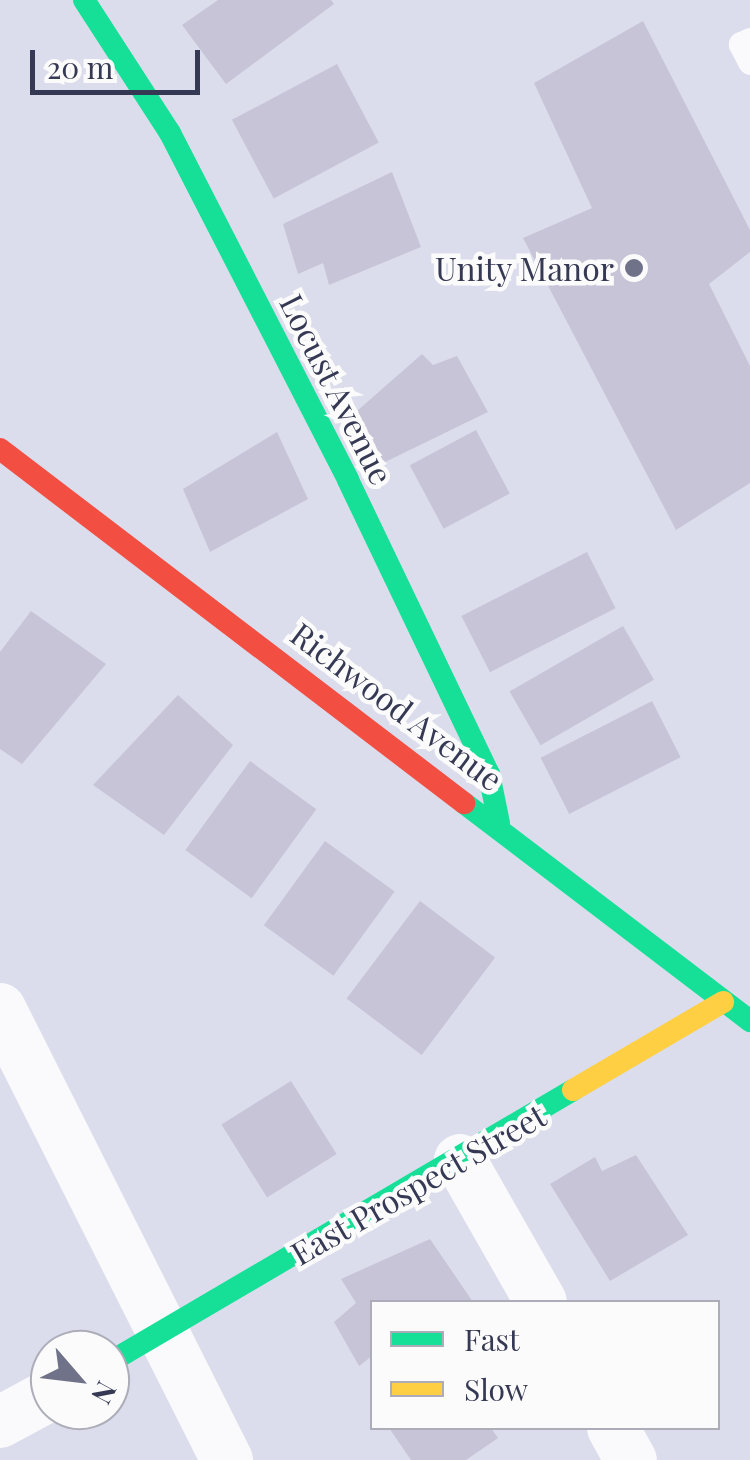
<!DOCTYPE html>
<html>
<head>
<meta charset="utf-8">
<style>
	body { margin:0 }
	#map { position:relative; width:750px; height:1460px; overflow:hidden; background:#dbddec; font-family:"Playfair Display",serif }
	div>[style] { position:absolute }
	.building>* { inset:0; background:#c7c4d7; transform-origin:0 0 }
	.lane>* { height:25px; margin:-12.5px; padding:0 12.5px; transform-origin:12.5px; border-radius:12.5px; background:#fafafc }
	.street>* { height:52px; margin:-26px; padding:0 26px; transform-origin:26px; border-radius:26px; background:#fafafc }
	.fast>* { height:22px; margin:-11px; padding:0 11px; transform-origin:11px; border-radius:11px; background:#16e098 }
	.slow>* { height:22px; margin:-11px; padding:0 11px; transform-origin:11px; border-radius:11px; background:#ffcf43 }
	.jam>* { height:22px; margin:-11px; padding:0 11px; transform-origin:11px; border-radius:11px; background:#f24e42 }
	.dots>* { width:28px; height:28px; translate:-50% -50%; box-sizing:border-box; border:5px solid #fbfbfb; border-radius:50% }
	span { translate:-50% -50%; white-space:nowrap; text-align:center; line-height:1.15; -webkit-text-stroke:9px #fbfbfb; paint-order:stroke }
	.poi-label { font-size:32px; color:#363954 }
	.right { translate:-100% -50%; text-align:right }
	.street-label { font-size:32px; color:#363954 }
	.legend { position:absolute; left:370px; top:1300px; width:350px; height:130px; box-sizing:border-box; background:#fbfbfb; border:2px solid #acadb8; margin:0; padding:12px 18px; list-style:none; font-size:30px; color:#363954 }
	.legend li { display:flex; align-items:center; gap:20px; height:50px }
	.legend b { width:50px; border:2px solid #acadb8 }
	.north { position:absolute; left:30px; top:1330px; width:100px; height:100px; box-sizing:border-box; background:#fbfbfb; border:2px solid #acadb8; border-radius:50%; rotate:118deg; font-size:28px; font-weight:700; line-height:40px; text-align:center; color:#363954 }
	.north::after { content:''; display:block; margin:auto; width:35px; height:45px; background:#707289; clip-path:polygon(50% 0,100% 100%,50% 72%,0 100%) }
	.scale { position:absolute; left:30px; top:50px; width:170px; height:45px; box-sizing:border-box; border:5px solid #363954; border-top:0; padding-left:12px; font-size:30px; line-height:35px; white-space:nowrap; color:#363954; -webkit-text-stroke:8px #fbfbfb; paint-order:stroke }
</style>
</head>
<body>
<div id="map">
	<div class="building">
		<i style="clip-path:polygon(218px 0,331px 0,334px 4px,226px 84px,182px 25px)"></i>
		<i style="clip-path:polygon(643px 21px,750px 230px,750px 252px,709px 284px,750px 366px,750px 483px,676px 530px,523px 238px,592px 208px,534px 83px)"></i>
		<i style="left:337px;top:64px;width:89px;height:119px;rotate:62deg"></i>
		<i style="clip-path:polygon(392px 172px,421px 247px,329px 285px,323px 263px,298px 274px,283px 224px)"></i>
		<i style="clip-path:polygon(422px 354px,433px 365px,457px 356px,488px 412px,381px 464px,349px 418px)"></i>
		<i style="left:476px;top:430px;width:72px;height:75px;rotate:62deg"></i>
		<i style="clip-path:polygon(277px 432px,308px 499px,210px 552px,183px 489px)"></i>
		<i style="left:587px;top:552px;width:63px;height:141px;rotate:63deg"></i>
		<i style="clip-path:polygon(31px 611px,106px 664px,22px 764px,0 749px,0 652px)"></i>
		<i style="left:623px;top:626px;width:62px;height:131px;rotate:60deg"></i>
		<i style="clip-path:polygon(178px 695px,233px 745px,164px 835px,93px 785px)"></i>
		<i style="left:652px;top:701px;width:63px;height:125px;rotate:63deg"></i>
		<i style="left:250px;top:761px;width:82px;height:110px;rotate:36deg"></i>
		<i style="left:325px;top:841px;width:86px;height:104px;rotate:36deg"></i>
		<i style="left:420px;top:901px;width:94px;height:122px;rotate:37deg"></i>
		<i style="left:291px;top:1081px;width:86px;height:82px;rotate:58deg"></i>
		<i style="clip-path:polygon(636px 1155px,688px 1235px,610px 1281px,550px 1184px,595px 1157px,602px 1171px)"></i>
		<i style="clip-path:polygon(430px 1239px,473px 1302px,372px 1302px,372px 1356px,359px 1366px,334px 1322px,356px 1303px,341px 1279px)"></i>
		<i style="clip-path:polygon(389px 1428px,491px 1428px,498px 1438px,466px 1460px,411px 1460px)"></i>
	</div>
	<div class="lane">
		<i style="left:750px;top:40px;width:10px;rotate:156deg"></i>
		<i style="left:741px;top:44px;width:20px;rotate:63deg"></i>
	</div>
	<div class="street">
		<i style="left:0;top:1009px;width:505px;rotate:63.28deg"></i>
		<i style="left:460px;top:1160px;width:163px;rotate:60.3deg"></i>
		<i style="left:0;top:1422px;width:57px;rotate:-28.4deg"></i>
		<i style="left:613px;top:1428px;width:37px;rotate:61deg"></i>
	</div>
	<div class="fast">
		<i style="left:84px;top:0;width:158px;rotate:57.1deg"></i>
		<i style="left:170px;top:133px;width:390px;rotate:62.8deg"></i>
		<i style="left:348px;top:480px;width:326px;rotate:64.4deg"></i>
		<i style="left:489px;top:774px;width:50px;rotate:78.5deg"></i>
		<i style="left:464px;top:803px;width:360px;rotate:37.3deg"></i>
		<i style="left:110px;top:1362px;width:537px;rotate:-30.43deg"></i>
	</div>
	<div class="slow">
		<i style="left:573px;top:1090px;width:174px;rotate:-30.4deg"></i>
	</div>
	<div class="jam">
		<i style="left:0;top:449px;width:584px;rotate:37.34deg"></i>
	</div>
	<div class="dots">
		<i style="left:634px;top:268px;background:#707289"></i>
	</div>
	<div class="poi-label">
		<span class="right" style="left:614px;top:268px">Unity Manor</span>
	</div>
	<div class="street-label">
		<span style="left:337px;top:389px;rotate:63deg">Locust Avenue</span>
		<span style="left:397px;top:706px;rotate:37deg">Richwood Avenue</span>
		<span style="left:418px;top:1184px;rotate:-30deg">East Prospect Street</span>
	</div>
	<ul class="legend">
	<li><b style="height:12px;background:#16e098"></b>Fast</li>
	<li><b style="height:12px;background:#ffcf43"></b>Slow</li>
	</ul>
	<div class="north">N</div>
	<div class="scale">20 m</div>
</div>
</body>
</html>
